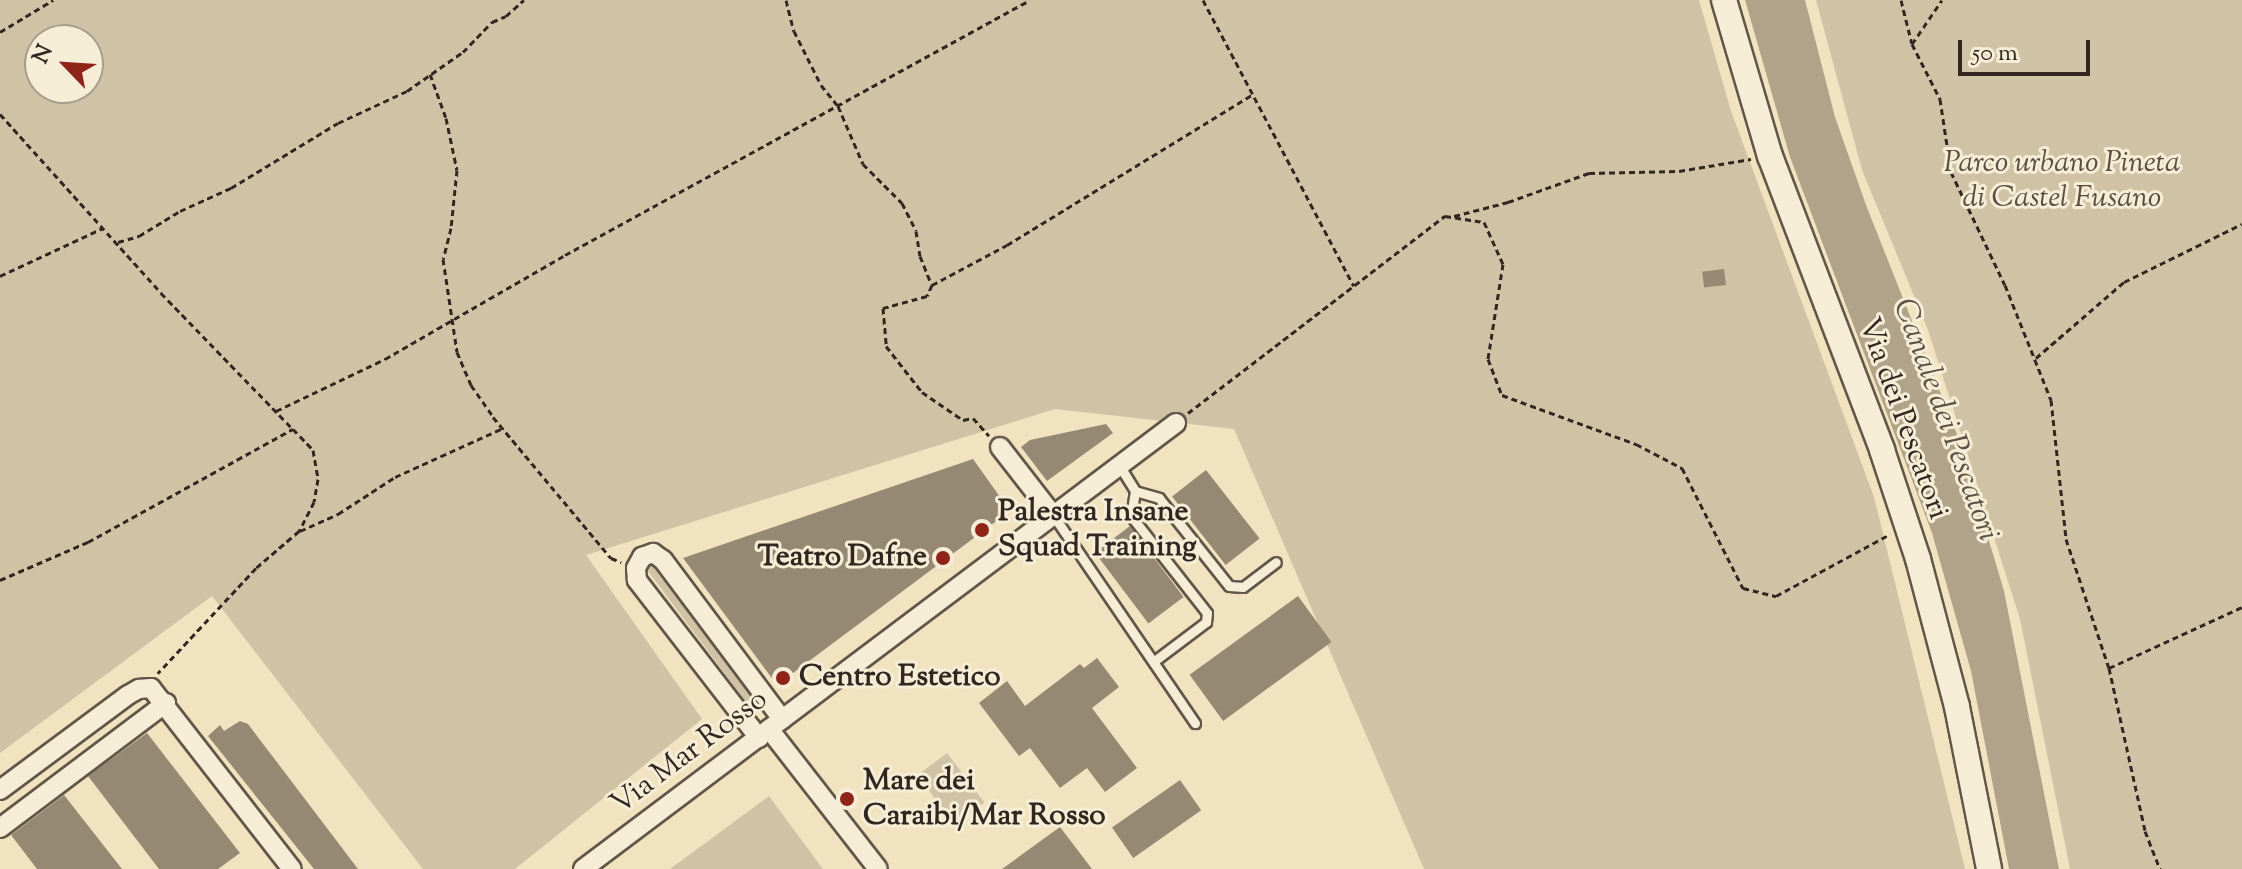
<!DOCTYPE html>
<html>
<head>
<meta charset="utf-8">
<style>
	body { margin:0 }
	#map { position:relative; width:2242px; height:869px; overflow:hidden; background:#f1e3c0; font-family:"Sorts Mill Goudy",serif }
	div>[style] { position:absolute }
	.green>* { inset:0; background:#d0c3a5; transform-origin:0 0 }
	.water>* { inset:0; background:#b0a38a }
	.building>* { inset:0; background:#958973; transform-origin:0 0 }
	.path>* { height:3px; margin-top:-1.5px; transform-origin:0; background:repeating-linear-gradient(90deg,#312720 0 6px,transparent 0 10px) }
	.roads { filter:drop-shadow(2px 0 #615648) drop-shadow(-2px 0 #615648) drop-shadow(0 2px #615648) drop-shadow(0 -2px #615648) }
	.lane>* { height:9px; margin:-4.5px; padding:0 4.5px; transform-origin:4.5px; border-radius:4.5px; background:#f6edd6 }
	.street>* { height:18px; margin:-9px; padding:0 9px; transform-origin:9px; border-radius:9px; background:#f6edd6 }
	.secondary>* { height:24px; margin:-12px; padding:0 12px; transform-origin:12px; border-radius:12px; background:#f6edd6 }
	.dots>* { width:22px; height:22px; translate:-50% -50%; box-sizing:border-box; border:4px solid #f6edd6; border-radius:50% }
	span { translate:-50% -50%; white-space:nowrap; text-align:center; line-height:1.15; -webkit-text-stroke:6px #f6edd6; paint-order:stroke }
	.park-label { font-size:30px; color:#594e41; font-style:italic }
	.street-label { font-size:30px; color:#312720 }
	.poi-label { font-size:30px; color:#312720; font-weight:700 }
	.left { translate:0 -50%; text-align:left }
	.right { translate:-100% -50%; text-align:right }
	.water-label { font-size:32px; color:#5d5245; font-style:italic }
	.north { position:absolute; left:24px; top:24px; width:80px; height:80px; box-sizing:border-box; background:#f6edd6; border:2px solid #a79e8d; border-radius:50%; rotate:295deg; font-size:22px; font-weight:700; line-height:32px; text-align:center; color:#312720 }
	.north::after { content:''; display:block; margin:auto; width:28px; height:36px; background:#8f2418; clip-path:polygon(50% 0,100% 100%,50% 72%,0 100%) }
	.scale { position:absolute; left:1958px; top:40px; width:132px; height:36px; box-sizing:border-box; border:4px solid #312720; border-top:0; padding-left:10px; font-size:24px; line-height:28px; white-space:nowrap; color:#312720; -webkit-text-stroke:6px #f6edd6; paint-order:stroke }
</style>
</head>
<body>
<div id="map">
	<div class="green">
		<i style="clip-path:polygon(evenodd,0 0,1699px 0,1731px 111px,1874px 497px,1965px 869px,1424px 869px,1234px 429px,1055px 409px,586px 555px,702px 719px,515px 869px,423px 869px,212px 596px,0 753px,0 0,40px 40px,88px 40px,88px 88px,40px 88px,40px 40px)"></i>
		<i style="clip-path:polygon(1816px 0,2242px 0,2242px 869px,2070px 869px,2020px 619px,1928px 330px,1862px 170px)"></i>
		<i style="clip-path:polygon(650px 563px,752px 696px,752px 701px,746px 702px,648px 571px)"></i>
		<i style="left:947px;top:753px;width:62px;height:37px;rotate:53deg"></i>
		<i style="clip-path:polygon(769px 796px,823px 869px,670px 869px)"></i>
	</div>
	<div class="water">
		<i style="clip-path:polygon(1745px 0,1805px 0,1835px 117px,1866px 205px,1958px 437px,2004px 591px,2059px 869px,2009px 869px,1971px 671px,1932px 533px,1790px 157px)"></i>
	</div>
	<div class="building">
		<i style="left:1724px;top:269px;width:16px;height:22px;rotate:83deg"></i>
		<i style="clip-path:polygon(1106px 424px,1113px 433px,1047px 481px,1021px 447px,1030px 440px)"></i>
		<i style="clip-path:polygon(973px 459px,1010px 511px,777px 685px,683px 558px)"></i>
		<i style="left:1206px;top:470px;width:87px;height:43px;rotate:52deg"></i>
		<i style="left:1130px;top:526px;width:89px;height:44px;rotate:53deg"></i>
		<i style="left:1298px;top:596px;width:57px;height:134px;rotate:54deg"></i>
		<i style="clip-path:polygon(1097px 658px,1119px 687px,1092px 708px,1137px 768px,1105px 792px,1087px 768px,1060px 788px,1030px 748px,1019px 756px,979px 703px,1007px 681px,1025px 706px,1080px 664px,1084px 668px)"></i>
		<i style="clip-path:polygon(240px 721px,248px 724px,358px 869px,314px 869px,208px 736px,220px 725px,224px 731px)"></i>
		<i style="clip-path:polygon(147px 733px,240px 853px,218px 869px,159px 869px,88px 776px)"></i>
		<i style="left:1180px;top:780px;width:37px;height:83px;rotate:55deg"></i>
		<i style="clip-path:polygon(64px 795px,122px 869px,37px 869px,11px 835px)"></i>
		<i style="clip-path:polygon(1060px 827px,1092px 869px,1002px 869px)"></i>
	</div>
	<div class="path">
		<i style="left:786px;top:0;width:32px;rotate:76deg"></i>
		<i style="left:794px;top:31px;width:60px;rotate:63.4deg"></i>
		<i style="left:821px;top:85px;width:27px;rotate:51deg"></i>
		<i style="left:838px;top:106px;width:63px;rotate:66.7deg"></i>
		<i style="left:863px;top:164px;width:55px;rotate:45deg"></i>
		<i style="left:902px;top:203px;width:31px;rotate:63deg"></i>
		<i style="left:916px;top:231px;width:25px;rotate:81deg"></i>
		<i style="left:920px;top:256px;width:31px;rotate:68deg"></i>
		<i style="left:932px;top:285px;width:12px;rotate:114deg"></i>
		<i style="left:927px;top:296px;width:46px;rotate:164.7deg"></i>
		<i style="left:883px;top:308px;width:38px;rotate:85deg"></i>
		<i style="left:886px;top:346px;width:58px;rotate:52deg"></i>
		<i style="left:922px;top:392px;width:50px;rotate:34.3deg"></i>
		<i style="left:963px;top:420px;width:10px;rotate:-11deg"></i>
		<i style="left:973px;top:418px;width:24px;rotate:48deg"></i>
		<i style="left:1203px;top:0;width:323px;rotate:62.2deg"></i>
		<i style="left:1901px;top:0;width:45px;rotate:76deg"></i>
		<i style="left:1912px;top:44px;width:62px;rotate:63deg"></i>
		<i style="left:1940px;top:99px;width:74px;rotate:81.4deg"></i>
		<i style="left:1951px;top:172px;width:125px;rotate:64.5deg"></i>
		<i style="left:2005px;top:285px;width:124px;rotate:68.2deg"></i>
		<i style="left:2051px;top:400px;width:140px;rotate:83.8deg"></i>
		<i style="left:2066px;top:539px;width:136px;rotate:71.6deg"></i>
		<i style="left:2109px;top:668px;width:167px;rotate:77.5deg"></i>
		<i style="left:2145px;top:831px;width:41px;rotate:68.5deg"></i>
		<i style="left:0;top:32px;width:62px;rotate:-31.1deg"></i>
		<i style="left:1912px;top:44px;width:53px;rotate:-55.7deg"></i>
		<i style="left:430px;top:74px;width:47px;rotate:70deg"></i>
		<i style="left:446px;top:118px;width:53px;rotate:78.1deg"></i>
		<i style="left:457px;top:170px;width:58px;rotate:95.9deg"></i>
		<i style="left:451px;top:228px;width:32px;rotate:104deg"></i>
		<i style="left:443px;top:259px;width:94px;rotate:81.4deg"></i>
		<i style="left:457px;top:352px;width:36px;rotate:67deg"></i>
		<i style="left:471px;top:385px;width:39px;rotate:55deg"></i>
		<i style="left:493px;top:417px;width:184px;rotate:50.1deg"></i>
		<i style="left:611px;top:558px;width:11px;rotate:22deg"></i>
		<i style="left:0;top:114px;width:241px;rotate:48deg"></i>
		<i style="left:161px;top:293px;width:190px;rotate:45.9deg"></i>
		<i style="left:1454px;top:216px;width:56px;rotate:-14.5deg"></i>
		<i style="left:1508px;top:202px;width:86px;rotate:-19.7deg"></i>
		<i style="left:1589px;top:173px;width:90px;rotate:-1.3deg"></i>
		<i style="left:1679px;top:171px;width:73px;rotate:-9.5deg"></i>
		<i style="left:118px;top:242px;width:22px;rotate:-16deg"></i>
		<i style="left:139px;top:236px;width:48px;rotate:-31.4deg"></i>
		<i style="left:180px;top:211px;width:56px;rotate:-24.3deg"></i>
		<i style="left:231px;top:188px;width:125px;rotate:-31.3deg"></i>
		<i style="left:338px;top:123px;width:76px;rotate:-24.9deg"></i>
		<i style="left:407px;top:91px;width:68px;rotate:-34.9deg"></i>
		<i style="left:463px;top:52px;width:42px;rotate:-46deg"></i>
		<i style="left:492px;top:22px;width:15px;rotate:-23deg"></i>
		<i style="left:506px;top:16px;width:24px;rotate:-42deg"></i>
		<i style="left:0;top:276px;width:114px;rotate:-25deg"></i>
		<i style="left:932px;top:285px;width:85px;rotate:-28.1deg"></i>
		<i style="left:1007px;top:245px;width:287px;rotate:-31.5deg"></i>
		<i style="left:2036px;top:358px;width:116px;rotate:-40.8deg"></i>
		<i style="left:2124px;top:282px;width:131px;rotate:-26.2deg"></i>
		<i style="left:276px;top:411px;width:121px;rotate:-25.5deg"></i>
		<i style="left:385px;top:359px;width:208px;rotate:-30deg"></i>
		<i style="left:565px;top:255px;width:530px;rotate:-28.74deg"></i>
		<i style="left:1188px;top:413px;width:324px;rotate:-37.5deg"></i>
		<i style="left:1445px;top:216px;width:39px;rotate:9deg"></i>
		<i style="left:1484px;top:222px;width:46px;rotate:65.7deg"></i>
		<i style="left:1503px;top:264px;width:96px;rotate:99deg"></i>
		<i style="left:1488px;top:359px;width:39px;rotate:69deg"></i>
		<i style="left:1502px;top:395px;width:143px;rotate:20.1deg"></i>
		<i style="left:1636px;top:444px;width:52px;rotate:27.6deg"></i>
		<i style="left:1682px;top:468px;width:135px;rotate:63.1deg"></i>
		<i style="left:1743px;top:588px;width:34px;rotate:14deg"></i>
		<i style="left:1776px;top:596px;width:130px;rotate:-28.5deg"></i>
		<i style="left:300px;top:531px;width:42px;rotate:-24.1deg"></i>
		<i style="left:338px;top:514px;width:68px;rotate:-33deg"></i>
		<i style="left:395px;top:477px;width:119px;rotate:-24.4deg"></i>
		<i style="left:0;top:580px;width:96px;rotate:-23.4deg"></i>
		<i style="left:88px;top:542px;width:234px;rotate:-28.9deg"></i>
		<i style="left:293px;top:429px;width:29px;rotate:46deg"></i>
		<i style="left:313px;top:450px;width:29px;rotate:80deg"></i>
		<i style="left:318px;top:479px;width:23px;rotate:100deg"></i>
		<i style="left:314px;top:502px;width:33px;rotate:117deg"></i>
		<i style="left:299px;top:531px;width:57px;rotate:139.3deg"></i>
		<i style="left:256px;top:568px;width:144px;rotate:133deg"></i>
		<i style="left:2109px;top:668px;width:146px;rotate:-24.6deg"></i>
	</div>
	<div class="roads">
		<div class="lane">
			<i style="left:1119px;top:465px;width:31px;rotate:58deg"></i>
			<i style="left:1135px;top:491px;width:25px;rotate:99deg"></i>
			<i style="left:1131px;top:516px;width:123px;rotate:51.9deg"></i>
			<i style="left:1207px;top:613px;width:9px;rotate:96deg"></i>
			<i style="left:1206px;top:622px;width:66px;rotate:143deg"></i>
			<i style="left:1135px;top:491px;width:25px;rotate:16deg"></i>
			<i style="left:1159px;top:498px;width:112px;rotate:51.5deg"></i>
			<i style="left:1229px;top:586px;width:14px;rotate:4deg"></i>
			<i style="left:1243px;top:587px;width:41px;rotate:-37.1deg"></i>
			<i style="left:1053px;top:515px;width:252px;rotate:55.7deg"></i>
		</div>
		<div class="street">
			<i style="left:1000px;top:447px;width:86px;rotate:52.1deg"></i>
			<i style="left:769px;top:729px;width:177px;rotate:52.1deg"></i>
			<i style="left:759px;top:738px;width:200px;rotate:-127.7deg"></i>
			<i style="left:637px;top:580px;width:12px;rotate:-95deg"></i>
			<i style="left:636px;top:568px;width:13px;rotate:-61deg"></i>
			<i style="left:642px;top:557px;width:12px;rotate:-20deg"></i>
			<i style="left:653px;top:553px;width:12px;rotate:35deg"></i>
			<i style="left:663px;top:560px;width:199px;rotate:53.2deg"></i>
			<i style="left:0;top:790px;width:159px;rotate:-36.6deg"></i>
			<i style="left:128px;top:695px;width:13px;rotate:-29deg"></i>
			<i style="left:139px;top:689px;width:12px;rotate:-5deg"></i>
			<i style="left:151px;top:688px;width:229px;rotate:52.1deg"></i>
			<i style="left:0;top:828px;width:208px;rotate:-37deg"></i>
			<i style="left:583px;top:869px;width:742px;rotate:-36.95deg"></i>
		</div>
		<div class="secondary">
			<i style="left:1724px;top:0;width:163px;rotate:73.6deg"></i>
			<i style="left:1770px;top:156px;width:315px;rotate:69.1deg"></i>
			<i style="left:1882px;top:450px;width:115px;rotate:71.7deg"></i>
			<i style="left:1918px;top:559px;width:153px;rotate:75.2deg"></i>
			<i style="left:1957px;top:707px;width:165px;rotate:78.8deg"></i>
		</div>
	</div>
	<div class="dots">
		<i style="left:982px;top:530px;background:#8f2418"></i>
		<i style="left:943px;top:558px;background:#8f2418"></i>
		<i style="left:783px;top:678px;background:#8f2418"></i>
		<i style="left:847px;top:799px;background:#8f2418"></i>
	</div>
	<div class="park-label">
		<span style="left:2062px;top:181px">Parco urbano Pineta<br>di Castel Fusano</span>
	</div>
	<div class="street-label">
		<span style="left:1902px;top:419px;rotate:70deg">Via dei Pescatori</span>
		<span style="left:690px;top:753px;rotate:-37deg">Via Mar Rosso</span>
	</div>
	<div class="poi-label">
		<span class="left" style="left:998px;top:530px">Palestra Insane<br>Squad Training</span>
		<span class="right" style="left:927px;top:558px">Teatro Dafne</span>
		<span class="left" style="left:799px;top:678px">Centro Estetico</span>
		<span class="left" style="left:863px;top:799px">Mare dei<br>Caraibi/Mar Rosso</span>
	</div>
	<div class="water-label">
		<span style="left:1945px;top:420px;rotate:70deg">Canale dei Pescatori</span>
	</div>
	<div class="north">N</div>
	<div class="scale">50 m</div>
</div>
</body>
</html>
